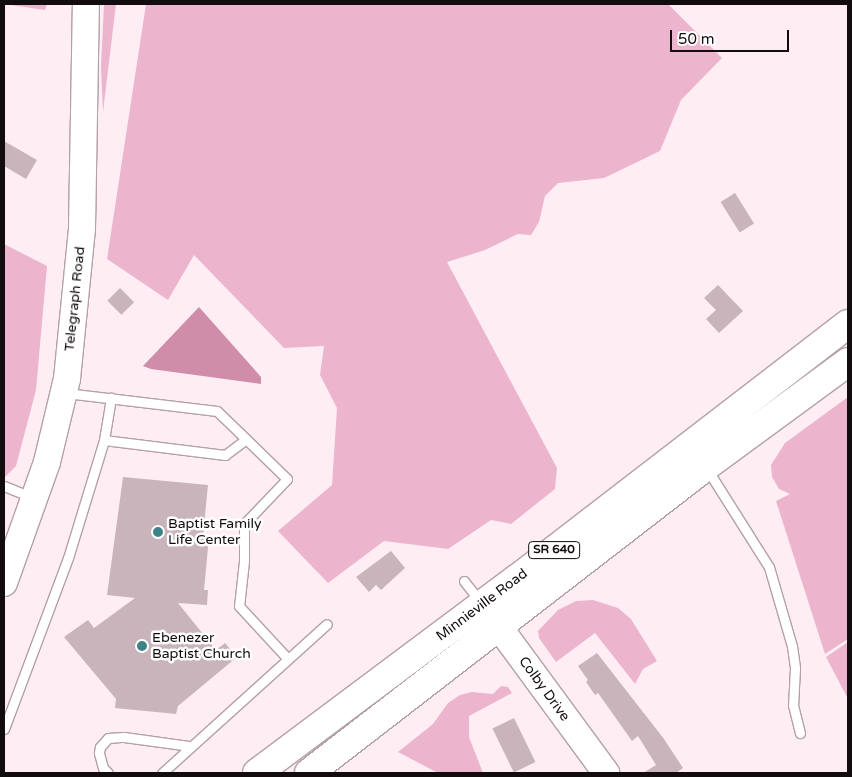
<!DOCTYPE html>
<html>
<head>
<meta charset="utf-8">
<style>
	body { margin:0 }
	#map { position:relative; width:852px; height:777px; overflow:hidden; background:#ffedf4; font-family:"Varela Round",sans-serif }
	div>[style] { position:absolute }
	.green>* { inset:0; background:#ecb5cd }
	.water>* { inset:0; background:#cf8daa }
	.building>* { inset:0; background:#c9b4bc; transform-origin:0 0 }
	.roads { filter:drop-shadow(1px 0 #b4a0a8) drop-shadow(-1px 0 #b4a0a8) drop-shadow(0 1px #b4a0a8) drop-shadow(0 -1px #b4a0a8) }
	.lane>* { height:9px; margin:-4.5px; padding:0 4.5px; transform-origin:4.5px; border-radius:4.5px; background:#fff }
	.secondary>* { height:26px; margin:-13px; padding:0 13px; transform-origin:13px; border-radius:13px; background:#fff }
	.primary>* { height:28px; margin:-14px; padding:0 14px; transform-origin:14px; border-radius:14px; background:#fff }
	.dots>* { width:14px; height:14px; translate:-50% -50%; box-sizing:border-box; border:2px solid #fff; border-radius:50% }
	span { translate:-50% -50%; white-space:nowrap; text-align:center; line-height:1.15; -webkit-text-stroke:5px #fff; paint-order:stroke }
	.shield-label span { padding:1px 4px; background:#fff; border:1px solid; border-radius:4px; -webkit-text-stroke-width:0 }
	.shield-label { font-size:12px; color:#130c0f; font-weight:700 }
	.street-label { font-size:14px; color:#130c0f }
	.poi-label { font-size:14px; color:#130c0f }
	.left { translate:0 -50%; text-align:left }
	.frame { position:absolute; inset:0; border:5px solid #130c0f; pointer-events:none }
	.scale { position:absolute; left:670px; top:30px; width:119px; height:22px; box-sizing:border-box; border:2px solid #130c0f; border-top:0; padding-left:6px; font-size:15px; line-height:18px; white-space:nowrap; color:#130c0f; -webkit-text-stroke:4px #fff; paint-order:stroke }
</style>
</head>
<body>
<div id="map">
	<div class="green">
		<i style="clip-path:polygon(4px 4px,47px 4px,45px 10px)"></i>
		<i style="clip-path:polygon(104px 4px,116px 4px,103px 112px,101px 67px)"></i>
		<i style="clip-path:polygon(146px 4px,668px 4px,722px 58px,681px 100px,660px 151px,604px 178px,558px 183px,545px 196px,539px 222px,531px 235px,518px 234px,485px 250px,447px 262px,557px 468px,555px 489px,511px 524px,491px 520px,448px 549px,384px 541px,328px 583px,278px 531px,332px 485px,337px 408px,320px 375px,324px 346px,284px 348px,194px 255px,168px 300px,107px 259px)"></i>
		<i style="clip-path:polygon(4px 244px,47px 266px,36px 390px,16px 466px,4px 478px)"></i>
		<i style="clip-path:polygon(848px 397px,848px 639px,825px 654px,776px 501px,790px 494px,779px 489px,772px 477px,771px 465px,785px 443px)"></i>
		<i style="clip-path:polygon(593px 600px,618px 608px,631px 619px,657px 661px,643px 669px,635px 684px,595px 633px,556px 662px,539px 638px,538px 631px,558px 610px,576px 601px)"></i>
		<i style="clip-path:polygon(848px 642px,848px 699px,826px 657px)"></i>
		<i style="clip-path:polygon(501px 686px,508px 687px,512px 693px,469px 716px,469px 737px,483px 773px,438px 773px,398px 752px,433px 724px,448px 703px,460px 695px,472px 692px,493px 694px)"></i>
	</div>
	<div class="water">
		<i style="clip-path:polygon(199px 307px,261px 377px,261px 384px,151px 369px,143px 366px)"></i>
	</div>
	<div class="building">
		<i style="clip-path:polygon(4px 141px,37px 160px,26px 179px,4px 166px)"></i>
		<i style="left:735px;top:193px;width:36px;height:17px;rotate:58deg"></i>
		<i style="clip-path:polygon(718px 285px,743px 311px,719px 333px,706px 319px,716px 310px,704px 298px)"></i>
		<i style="left:120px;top:288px;width:20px;height:18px;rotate:45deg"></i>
		<i style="clip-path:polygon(123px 477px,208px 485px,203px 536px,209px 537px,204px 590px,208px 590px,207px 605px,178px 603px,216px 650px,225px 643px,237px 657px,178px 706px,176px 714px,115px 708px,116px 699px,64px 637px,88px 620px,94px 628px,135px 598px,107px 595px)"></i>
		<i style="clip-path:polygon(391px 551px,405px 568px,381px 590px,376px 585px,369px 592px,356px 577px)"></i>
		<i style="clip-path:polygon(597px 653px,664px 739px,683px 768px,676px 773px,643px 773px,656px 765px,638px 736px,632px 741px,598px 693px,595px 695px,586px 682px,588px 680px,578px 666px)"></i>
		<i style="left:514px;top:718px;width:49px;height:24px;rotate:64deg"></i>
	</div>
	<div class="roads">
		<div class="lane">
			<i style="left:66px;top:393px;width:152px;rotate:6.8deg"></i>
			<i style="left:217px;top:411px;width:40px;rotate:44deg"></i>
			<i style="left:104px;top:440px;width:43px;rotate:-80.5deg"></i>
			<i style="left:707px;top:469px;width:116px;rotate:57.7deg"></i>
			<i style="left:769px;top:567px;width:82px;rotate:73.8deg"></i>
			<i style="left:792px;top:646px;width:22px;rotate:82deg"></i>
			<i style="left:795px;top:668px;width:37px;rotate:93deg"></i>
			<i style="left:793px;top:705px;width:29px;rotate:76deg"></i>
			<i style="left:4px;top:486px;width:29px;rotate:22deg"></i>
			<i style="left:464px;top:581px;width:28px;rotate:52deg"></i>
			<i style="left:4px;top:729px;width:183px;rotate:-69.5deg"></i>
			<i style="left:68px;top:558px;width:123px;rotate:-73deg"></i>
			<i style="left:104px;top:440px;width:122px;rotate:7.1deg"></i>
			<i style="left:225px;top:455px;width:26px;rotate:-37deg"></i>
			<i style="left:246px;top:439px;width:57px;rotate:44.3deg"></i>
			<i style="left:287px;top:479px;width:62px;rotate:133.7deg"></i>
			<i style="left:244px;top:524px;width:37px;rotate:90deg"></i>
			<i style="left:244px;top:561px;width:45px;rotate:96.3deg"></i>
			<i style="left:239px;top:606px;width:72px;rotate:47.2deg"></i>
			<i style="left:108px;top:773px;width:7px;rotate:-135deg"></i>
			<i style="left:103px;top:768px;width:16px;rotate:-105deg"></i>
			<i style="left:99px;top:753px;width:6px;rotate:-81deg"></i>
			<i style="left:100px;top:747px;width:12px;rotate:-48deg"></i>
			<i style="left:108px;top:738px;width:16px;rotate:-4deg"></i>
			<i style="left:124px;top:737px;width:67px;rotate:7.8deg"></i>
			<i style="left:162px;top:773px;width:222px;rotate:-42.1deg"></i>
		</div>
		<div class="secondary">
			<i style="left:4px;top:583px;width:128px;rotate:-70.4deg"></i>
			<i style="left:47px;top:462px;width:85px;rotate:-76.5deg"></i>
			<i style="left:67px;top:379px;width:152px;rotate:-84.3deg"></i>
			<i style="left:82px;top:228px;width:224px;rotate:-89deg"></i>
			<i style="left:485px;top:608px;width:205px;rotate:53.7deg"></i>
		</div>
		<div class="primary">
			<i style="left:257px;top:773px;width:326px;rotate:-36.8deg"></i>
			<i style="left:518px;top:578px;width:416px;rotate:-37.6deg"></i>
			<i style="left:309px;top:773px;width:500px;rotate:-37.69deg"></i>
			<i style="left:705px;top:467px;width:177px;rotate:-36.3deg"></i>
		</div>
	</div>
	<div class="dots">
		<i style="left:158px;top:532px;background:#3c8489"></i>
		<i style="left:142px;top:646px;background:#3c8489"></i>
	</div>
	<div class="shield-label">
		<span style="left:554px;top:550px">SR 640</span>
	</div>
	<div class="street-label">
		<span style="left:75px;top:299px;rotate:-84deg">Telegraph Road</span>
		<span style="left:482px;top:605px;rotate:-37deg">Minnieville Road</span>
		<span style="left:544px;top:689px;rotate:54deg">Colby Drive</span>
	</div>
	<div class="poi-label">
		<span class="left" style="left:168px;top:532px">Baptist Family<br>Life Center</span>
		<span class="left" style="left:152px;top:646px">Ebenezer<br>Baptist Church</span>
	</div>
	<div class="frame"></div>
	<div class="scale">50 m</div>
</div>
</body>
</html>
